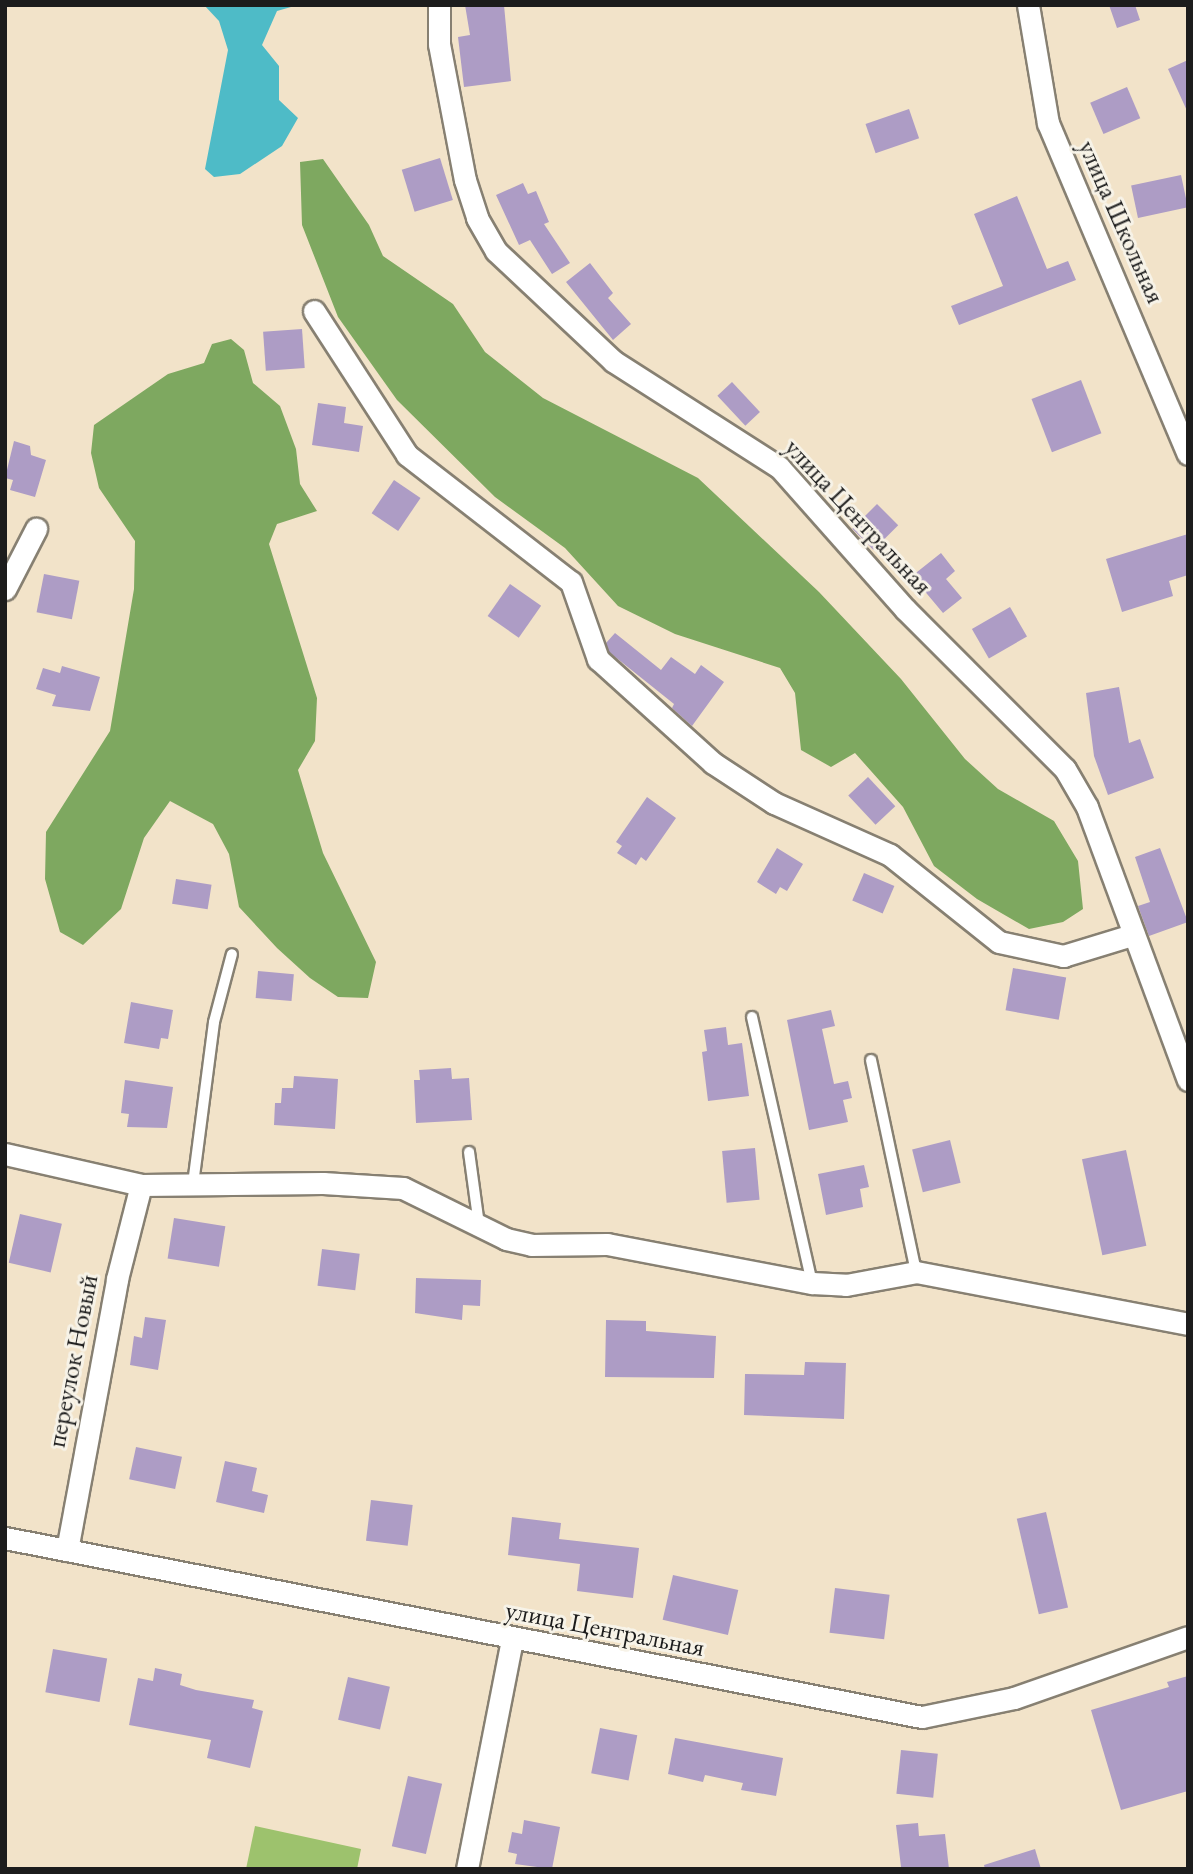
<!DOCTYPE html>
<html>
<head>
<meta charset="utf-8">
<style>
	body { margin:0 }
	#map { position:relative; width:1193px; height:1874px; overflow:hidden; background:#f2e3c9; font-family:"EB Garamond",serif }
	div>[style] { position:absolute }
	.green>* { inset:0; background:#9dc26d }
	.forest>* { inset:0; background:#7ea860 }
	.water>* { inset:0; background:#4ebbc7 }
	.building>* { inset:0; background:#ad9cc5; transform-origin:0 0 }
	.roads { filter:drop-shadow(2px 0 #878072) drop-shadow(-2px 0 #878072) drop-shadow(0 2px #878072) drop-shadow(0 -2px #878072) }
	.service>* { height:10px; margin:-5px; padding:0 5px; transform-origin:5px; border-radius:5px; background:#fff }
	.minor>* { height:21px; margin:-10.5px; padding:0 10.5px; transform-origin:10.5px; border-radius:10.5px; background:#fff }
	span { translate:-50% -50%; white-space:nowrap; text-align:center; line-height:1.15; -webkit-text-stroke:6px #f7f3e8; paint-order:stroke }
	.street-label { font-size:26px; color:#1c1c1c }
	.frame { position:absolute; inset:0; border:7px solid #1c1c1c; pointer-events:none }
</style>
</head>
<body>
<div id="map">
	<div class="green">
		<i style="clip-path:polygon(255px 1826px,361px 1849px,357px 1869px,246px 1869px)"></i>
	</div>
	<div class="forest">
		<i style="clip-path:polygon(323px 159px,369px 225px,383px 256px,453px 304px,485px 352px,543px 398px,698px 478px,819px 592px,901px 679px,965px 759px,998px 789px,1054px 821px,1078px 861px,1083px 909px,1063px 922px,1029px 929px,977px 899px,934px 866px,903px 807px,855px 753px,831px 767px,801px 750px,795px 693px,780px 668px,675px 634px,618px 606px,565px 548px,495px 497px,397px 400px,338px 317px,302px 225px,300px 162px)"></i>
		<i style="clip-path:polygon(231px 339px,244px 350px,253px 383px,280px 406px,296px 449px,300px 484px,317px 511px,277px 524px,269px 544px,317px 698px,315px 741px,298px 770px,323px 853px,376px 962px,368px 998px,338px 997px,310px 978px,277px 948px,239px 907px,229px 854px,213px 824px,170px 801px,144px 838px,121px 909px,83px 945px,60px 932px,45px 879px,46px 832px,110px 731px,134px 589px,135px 541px,99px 488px,91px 453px,94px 425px,168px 374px,204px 363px,212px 344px)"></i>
	</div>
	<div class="water">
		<i style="clip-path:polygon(204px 5px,298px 5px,277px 11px,262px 45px,279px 66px,279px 100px,298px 118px,282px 146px,240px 174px,214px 177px,205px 169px,228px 50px,219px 21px)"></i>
	</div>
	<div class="building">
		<i style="clip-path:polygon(465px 5px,504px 5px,511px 81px,464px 87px,458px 37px,470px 35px)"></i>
		<i style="clip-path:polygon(1109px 5px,1135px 5px,1140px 20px,1117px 28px)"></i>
		<i style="clip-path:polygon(1188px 60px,1188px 113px,1168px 69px)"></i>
		<i style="left:1127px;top:87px;width:34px;height:40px;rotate:67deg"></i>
		<i style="left:909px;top:109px;width:31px;height:46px;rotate:71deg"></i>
		<i style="left:440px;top:158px;width:44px;height:40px;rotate:73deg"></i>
		<i style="left:1181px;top:175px;width:33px;height:51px;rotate:78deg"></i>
		<i style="clip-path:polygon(523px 183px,528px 194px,536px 191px,549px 222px,544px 224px,570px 263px,552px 274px,530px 240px,519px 245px,496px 195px)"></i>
		<i style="clip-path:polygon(1017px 196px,1047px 269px,1068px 261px,1076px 280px,959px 325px,951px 306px,1003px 286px,974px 214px)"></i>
		<i style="clip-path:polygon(590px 263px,613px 293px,608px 298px,631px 324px,613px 340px,566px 282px)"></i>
		<i style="left:302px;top:329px;width:39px;height:39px;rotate:86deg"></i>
		<i style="left:1081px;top:380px;width:57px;height:53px;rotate:69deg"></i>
		<i style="left:732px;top:382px;width:41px;height:20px;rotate:47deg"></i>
		<i style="clip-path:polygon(318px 403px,346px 407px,344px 423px,363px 426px,359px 452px,312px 445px)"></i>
		<i style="clip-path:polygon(14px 441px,30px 446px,31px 455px,46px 460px,35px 497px,10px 490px,13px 480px,5px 478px)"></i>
		<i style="left:394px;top:480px;width:32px;height:40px;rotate:34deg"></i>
		<i style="left:877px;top:504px;width:30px;height:35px;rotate:45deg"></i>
		<i style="clip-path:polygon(1188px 534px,1188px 575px,1169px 581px,1173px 596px,1122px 612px,1106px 559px)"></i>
		<i style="clip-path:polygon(941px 553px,955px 571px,946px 579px,962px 598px,943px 613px,912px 576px)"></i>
		<i style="left:44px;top:574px;width:36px;height:39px;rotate:11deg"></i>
		<i style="left:510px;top:584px;width:38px;height:39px;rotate:35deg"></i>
		<i style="left:1010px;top:607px;width:34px;height:44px;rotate:60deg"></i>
		<i style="clip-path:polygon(615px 633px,661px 670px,671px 657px,695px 674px,701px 665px,724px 682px,692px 726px,672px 708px,674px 704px,609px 652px,606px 643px)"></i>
		<i style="clip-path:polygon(62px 666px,100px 677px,90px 711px,52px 706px,56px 695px,36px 689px,43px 668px,60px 673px)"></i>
		<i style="clip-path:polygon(1119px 687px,1129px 743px,1140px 739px,1154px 778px,1108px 795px,1094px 756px,1086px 693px)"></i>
		<i style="left:868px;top:777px;width:40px;height:27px;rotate:47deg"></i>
		<i style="clip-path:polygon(647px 797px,676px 818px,646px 861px,641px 857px,636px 865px,617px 853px,622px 846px,616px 842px)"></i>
		<i style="clip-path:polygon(777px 848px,803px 864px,787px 891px,780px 887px,776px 894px,757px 882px)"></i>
		<i style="clip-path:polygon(1160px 848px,1188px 922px,1149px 936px,1138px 906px,1150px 902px,1135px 857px)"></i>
		<i style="left:864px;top:873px;width:33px;height:30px;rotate:23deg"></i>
		<i style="left:176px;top:879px;width:36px;height:25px;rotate:9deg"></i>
		<i style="left:1013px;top:968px;width:54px;height:43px;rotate:10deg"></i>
		<i style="left:258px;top:971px;width:36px;height:27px;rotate:5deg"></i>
		<i style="clip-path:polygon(131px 1002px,173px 1010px,168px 1039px,161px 1038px,159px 1049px,124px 1043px)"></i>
		<i style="clip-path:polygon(831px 1010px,835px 1026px,822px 1029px,834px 1084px,848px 1081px,852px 1098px,843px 1100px,848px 1122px,809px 1130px,787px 1020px)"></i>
		<i style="clip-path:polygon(726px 1027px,728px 1045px,742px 1043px,749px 1096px,708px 1101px,702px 1052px,707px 1051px,704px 1030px)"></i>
		<i style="clip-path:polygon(451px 1068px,452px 1079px,469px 1078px,472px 1120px,416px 1123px,414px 1080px,420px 1080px,419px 1070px)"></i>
		<i style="clip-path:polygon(294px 1076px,338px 1079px,335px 1129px,274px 1125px,275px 1103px,281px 1103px,282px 1088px,293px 1088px)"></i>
		<i style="clip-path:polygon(125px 1080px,173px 1087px,167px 1128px,127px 1127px,129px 1114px,121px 1113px)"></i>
		<i style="left:950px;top:1140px;width:44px;height:39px;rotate:76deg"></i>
		<i style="left:755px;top:1148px;width:52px;height:33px;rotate:85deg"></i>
		<i style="left:1126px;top:1150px;width:98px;height:45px;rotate:78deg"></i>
		<i style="clip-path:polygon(864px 1165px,869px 1187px,860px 1189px,863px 1207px,826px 1215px,818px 1174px)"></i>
		<i style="left:20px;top:1214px;width:43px;height:50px;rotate:13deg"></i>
		<i style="left:174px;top:1218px;width:52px;height:41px;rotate:9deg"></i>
		<i style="left:322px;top:1249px;width:38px;height:37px;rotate:7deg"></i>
		<i style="clip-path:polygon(416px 1278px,481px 1280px,480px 1306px,463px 1305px,462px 1320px,415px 1313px)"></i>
		<i style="clip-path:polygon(145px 1317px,166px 1320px,158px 1370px,130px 1365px,134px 1336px,142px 1338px)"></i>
		<i style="clip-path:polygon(606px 1320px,646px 1321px,646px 1331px,716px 1336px,714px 1378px,605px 1377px)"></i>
		<i style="clip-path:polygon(805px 1362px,846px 1363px,844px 1419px,744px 1415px,745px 1374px,804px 1375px)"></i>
		<i style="left:136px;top:1447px;width:47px;height:33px;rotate:12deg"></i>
		<i style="clip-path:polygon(225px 1461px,257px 1468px,252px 1491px,268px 1495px,264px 1513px,216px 1502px)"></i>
		<i style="left:371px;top:1500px;width:42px;height:41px;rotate:7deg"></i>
		<i style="left:1046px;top:1512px;width:98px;height:30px;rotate:77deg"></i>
		<i style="clip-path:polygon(512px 1517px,561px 1523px,559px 1539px,639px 1548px,633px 1598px,577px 1591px,580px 1564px,508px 1555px)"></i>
		<i style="left:673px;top:1575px;width:67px;height:46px;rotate:13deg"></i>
		<i style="left:835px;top:1588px;width:55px;height:45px;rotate:7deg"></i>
		<i style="left:53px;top:1649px;width:55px;height:44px;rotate:10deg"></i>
		<i style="clip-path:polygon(155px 1668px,182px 1674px,180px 1685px,196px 1690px,254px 1700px,252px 1708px,263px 1711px,250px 1768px,207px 1758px,211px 1740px,129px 1725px,138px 1678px,153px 1681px)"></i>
		<i style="clip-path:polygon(1188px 1676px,1188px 1791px,1121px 1810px,1091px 1710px,1169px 1687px,1167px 1682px)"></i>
		<i style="left:348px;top:1677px;width:43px;height:44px;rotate:13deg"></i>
		<i style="left:600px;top:1728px;width:38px;height:46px;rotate:11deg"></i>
		<i style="clip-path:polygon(675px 1738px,783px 1758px,776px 1796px,741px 1790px,743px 1783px,705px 1775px,703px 1782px,668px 1774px)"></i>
		<i style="left:901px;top:1750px;width:37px;height:44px;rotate:6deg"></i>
		<i style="left:408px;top:1776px;width:35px;height:72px;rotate:13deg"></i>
		<i style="clip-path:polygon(524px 1820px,560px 1827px,552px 1869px,515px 1864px,517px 1854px,508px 1852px,512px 1832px,522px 1834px)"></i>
		<i style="clip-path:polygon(918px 1823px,919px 1836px,945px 1834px,949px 1869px,901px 1867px,896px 1825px)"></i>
		<i style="clip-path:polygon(1035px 1849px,1041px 1869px,985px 1869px,984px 1865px)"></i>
	</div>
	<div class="roads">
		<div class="service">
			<i style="left:752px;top:1017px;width:273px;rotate:77.3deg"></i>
			<i style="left:871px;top:1060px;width:217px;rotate:78deg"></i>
			<i style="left:469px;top:1152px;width:74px;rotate:82.2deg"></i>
			<i style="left:193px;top:1184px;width:163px;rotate:-82.6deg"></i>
			<i style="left:214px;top:1022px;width:70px;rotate:-75.2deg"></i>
		</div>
		<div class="minor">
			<i style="left:439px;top:5px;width:39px;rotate:90deg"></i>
			<i style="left:439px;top:44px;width:138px;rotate:79.2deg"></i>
			<i style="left:465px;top:180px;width:40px;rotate:72deg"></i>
			<i style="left:477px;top:218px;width:38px;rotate:60deg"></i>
			<i style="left:496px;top:251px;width:161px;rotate:43.2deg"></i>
			<i style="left:613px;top:361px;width:197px;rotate:32.6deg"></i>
			<i style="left:779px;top:467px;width:190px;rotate:48.4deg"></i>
			<i style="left:905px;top:609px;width:226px;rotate:45deg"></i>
			<i style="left:1065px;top:769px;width:44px;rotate:59.9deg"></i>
			<i style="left:1087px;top:807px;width:291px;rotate:69.7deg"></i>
			<i style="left:1028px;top:5px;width:120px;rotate:80.4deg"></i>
			<i style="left:1048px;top:123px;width:359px;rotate:67.1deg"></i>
			<i style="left:314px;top:311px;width:171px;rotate:57.1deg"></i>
			<i style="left:407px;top:455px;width:207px;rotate:37.8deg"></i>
			<i style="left:571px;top:582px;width:82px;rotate:70.7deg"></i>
			<i style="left:598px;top:659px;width:155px;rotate:42.1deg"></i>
			<i style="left:713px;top:763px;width:73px;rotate:33.3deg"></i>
			<i style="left:774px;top:803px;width:127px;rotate:24.1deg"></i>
			<i style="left:890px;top:855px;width:139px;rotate:38.6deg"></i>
			<i style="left:999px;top:942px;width:66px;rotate:12.3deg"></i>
			<i style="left:1063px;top:956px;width:72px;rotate:-16.9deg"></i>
			<i style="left:5px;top:589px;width:68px;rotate:-62.7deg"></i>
			<i style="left:5px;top:1154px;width:139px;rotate:12.8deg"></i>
			<i style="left:141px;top:1185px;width:182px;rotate:-0.6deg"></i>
			<i style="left:323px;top:1183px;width:80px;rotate:3.6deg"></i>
			<i style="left:403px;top:1188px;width:115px;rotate:26.3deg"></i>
			<i style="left:506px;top:1239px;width:26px;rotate:13deg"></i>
			<i style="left:531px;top:1245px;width:76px;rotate:-0.8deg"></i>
			<i style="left:607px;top:1244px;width:209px;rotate:10.8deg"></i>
			<i style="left:812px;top:1283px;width:34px;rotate:3deg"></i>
			<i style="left:846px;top:1285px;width:71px;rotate:-10.5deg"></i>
			<i style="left:916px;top:1272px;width:277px;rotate:10.8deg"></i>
			<i style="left:5px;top:1538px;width:934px;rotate:11.05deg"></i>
			<i style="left:922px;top:1717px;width:94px;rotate:-11.7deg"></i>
			<i style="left:1014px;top:1698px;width:184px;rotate:-19.3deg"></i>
			<i style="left:67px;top:1550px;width:276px;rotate:-79.5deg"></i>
			<i style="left:117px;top:1279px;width:97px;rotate:-75.7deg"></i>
			<i style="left:467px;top:1869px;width:233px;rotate:-78.9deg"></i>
		</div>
	</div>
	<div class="street-label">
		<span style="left:1121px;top:222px;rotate:66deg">улица Школьная</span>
		<span style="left:858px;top:517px;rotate:47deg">улица Центральная</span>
		<span style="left:73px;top:1361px;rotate:-79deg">переулок Новый</span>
		<span style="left:605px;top:1629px;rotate:11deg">улица Центральная</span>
	</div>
	<div class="frame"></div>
</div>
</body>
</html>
